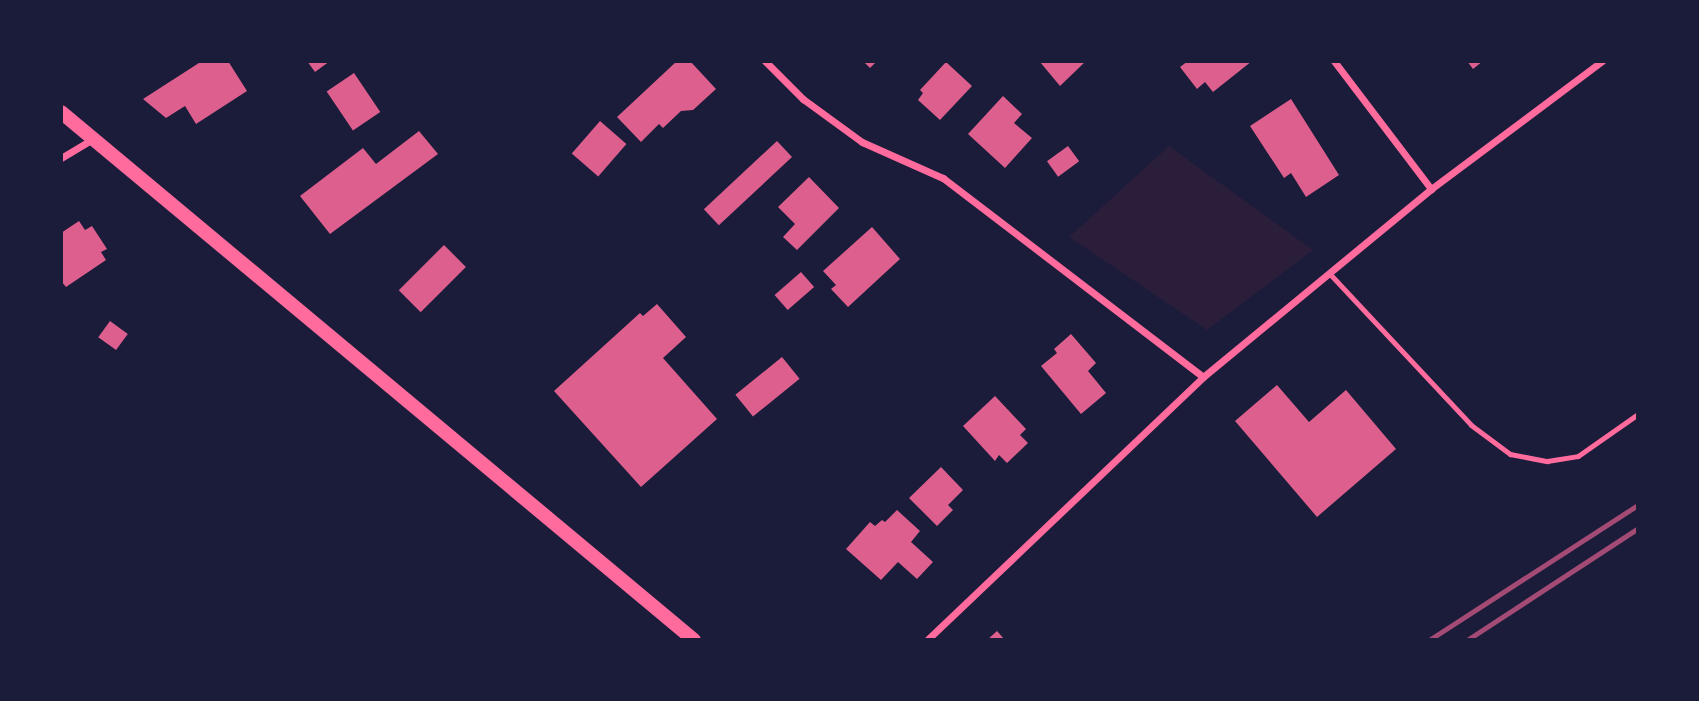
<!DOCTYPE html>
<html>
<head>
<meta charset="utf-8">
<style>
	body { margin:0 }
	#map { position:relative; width:1699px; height:701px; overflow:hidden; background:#1b1b3a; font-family:"Exo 2",sans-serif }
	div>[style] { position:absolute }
	.green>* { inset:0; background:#2a1e3b }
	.building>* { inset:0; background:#dd5f8e; transform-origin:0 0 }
	.service>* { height:5px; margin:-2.5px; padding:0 2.5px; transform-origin:2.5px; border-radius:2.5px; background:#ff6b9d }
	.minor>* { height:7px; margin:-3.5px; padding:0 3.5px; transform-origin:3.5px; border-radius:3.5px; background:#ff6b9d }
	.secondary>* { height:14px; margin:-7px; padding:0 7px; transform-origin:7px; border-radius:7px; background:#ff6b9d }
	.rail>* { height:5px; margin:-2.5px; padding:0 2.5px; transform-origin:2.5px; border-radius:2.5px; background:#a44b75 }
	span { translate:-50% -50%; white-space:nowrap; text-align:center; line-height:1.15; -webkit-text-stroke:7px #1b1b3a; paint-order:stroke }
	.frame { position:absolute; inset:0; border:63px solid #1b1b3a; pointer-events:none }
</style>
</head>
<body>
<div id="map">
	<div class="green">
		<i style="clip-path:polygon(1169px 146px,1313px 250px,1207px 330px,1069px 237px)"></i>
	</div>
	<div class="building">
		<i style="clip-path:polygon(202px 61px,228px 61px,247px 91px,196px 124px,185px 106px,166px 118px,143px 99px)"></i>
		<i style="clip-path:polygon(307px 61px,330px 61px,315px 72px)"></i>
		<i style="clip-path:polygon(677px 61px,690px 61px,716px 89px,693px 110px,681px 111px,663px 128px,659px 124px,641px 142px,617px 117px)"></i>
		<i style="clip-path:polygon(863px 61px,877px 61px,870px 68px)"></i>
		<i style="clip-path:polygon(1086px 61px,1060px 86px,1040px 62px,1042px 61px)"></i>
		<i style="clip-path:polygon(1188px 61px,1252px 61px,1213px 92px,1205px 82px,1197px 89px,1180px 67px)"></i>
		<i style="clip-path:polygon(1467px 61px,1483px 61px,1473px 69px)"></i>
		<i style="clip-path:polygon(946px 62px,972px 86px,940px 120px,918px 100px,923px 93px,920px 90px)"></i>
		<i style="left:354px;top:73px;width:47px;height:33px;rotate:56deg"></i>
		<i style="clip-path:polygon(1003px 96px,1022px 114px,1014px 123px,1032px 138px,1005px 168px,968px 134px)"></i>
		<i style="clip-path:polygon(1291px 99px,1339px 175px,1306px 197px,1291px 173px,1284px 178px,1250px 126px)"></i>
		<i style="left:600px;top:121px;width:35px;height:43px;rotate:41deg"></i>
		<i style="clip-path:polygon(419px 131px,438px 154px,330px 234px,300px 196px,363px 148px,376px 164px)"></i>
		<i style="left:777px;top:141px;width:22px;height:100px;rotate:47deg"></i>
		<i style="left:1068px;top:146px;width:19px;height:26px;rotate:54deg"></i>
		<i style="clip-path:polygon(809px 177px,839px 208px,797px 250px,783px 237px,795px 224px,778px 207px)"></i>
		<i style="clip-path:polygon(79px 221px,85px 230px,92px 226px,107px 249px,101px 252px,106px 260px,66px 287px,61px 281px,61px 233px)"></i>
		<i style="clip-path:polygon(872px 227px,900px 259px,848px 307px,831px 289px,836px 285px,823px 271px)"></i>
		<i style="left:444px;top:245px;width:31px;height:64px;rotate:45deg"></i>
		<i style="left:801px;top:272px;width:20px;height:35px;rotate:49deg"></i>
		<i style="clip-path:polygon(657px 304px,686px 337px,663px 358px,717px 419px,641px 487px,554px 391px,640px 313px,643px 316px)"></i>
		<i style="left:110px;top:321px;width:22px;height:20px;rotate:36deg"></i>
		<i style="clip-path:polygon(1071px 334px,1096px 363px,1088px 371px,1106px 393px,1081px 414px,1041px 366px,1057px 353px,1054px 349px)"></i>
		<i style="left:782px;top:357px;width:28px;height:60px;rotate:51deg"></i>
		<i style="clip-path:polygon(1277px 385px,1309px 422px,1346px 390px,1396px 449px,1317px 517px,1235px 421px)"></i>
		<i style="clip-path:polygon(995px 396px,1026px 429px,1020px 435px,1028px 443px,1007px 463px,999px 455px,995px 461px,963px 426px)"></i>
		<i style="clip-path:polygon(941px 467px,963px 490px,948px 505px,953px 510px,937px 526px,909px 498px)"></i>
		<i style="clip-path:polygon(897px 510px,920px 531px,911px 542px,933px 562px,917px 579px,898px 562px,881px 580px,846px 549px,870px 522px,875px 526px,882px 520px,885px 522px)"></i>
		<i style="clip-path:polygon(997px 631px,1005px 640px,987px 640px)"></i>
	</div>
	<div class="service">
		<i style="left:1329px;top:273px;width:208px;rotate:46.9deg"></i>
		<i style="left:1471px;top:425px;width:49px;rotate:36.6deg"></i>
		<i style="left:1510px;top:454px;width:38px;rotate:11deg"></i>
		<i style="left:1547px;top:461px;width:31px;rotate:-9deg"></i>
		<i style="left:1578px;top:456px;width:73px;rotate:-35deg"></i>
	</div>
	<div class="minor">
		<i style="left:765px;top:61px;width:54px;rotate:45deg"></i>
		<i style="left:803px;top:99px;width:73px;rotate:36.1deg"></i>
		<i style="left:862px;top:142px;width:89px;rotate:24deg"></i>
		<i style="left:943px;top:178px;width:327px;rotate:37.4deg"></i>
		<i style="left:1334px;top:61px;width:161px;rotate:52.8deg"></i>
		<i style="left:61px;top:158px;width:37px;rotate:-31deg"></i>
		<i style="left:927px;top:640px;width:381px;rotate:-43.6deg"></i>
		<i style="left:1203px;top:377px;width:296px;rotate:-39.5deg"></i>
		<i style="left:1431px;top:189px;width:214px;rotate:-36.8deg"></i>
	</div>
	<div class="secondary">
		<i style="left:61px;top:112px;width:824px;rotate:39.83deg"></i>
	</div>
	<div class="rail">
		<i style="left:1429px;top:640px;width:249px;rotate:-32.9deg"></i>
		<i style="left:1467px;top:640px;width:204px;rotate:-33.2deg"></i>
	</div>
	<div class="frame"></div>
</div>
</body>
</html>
